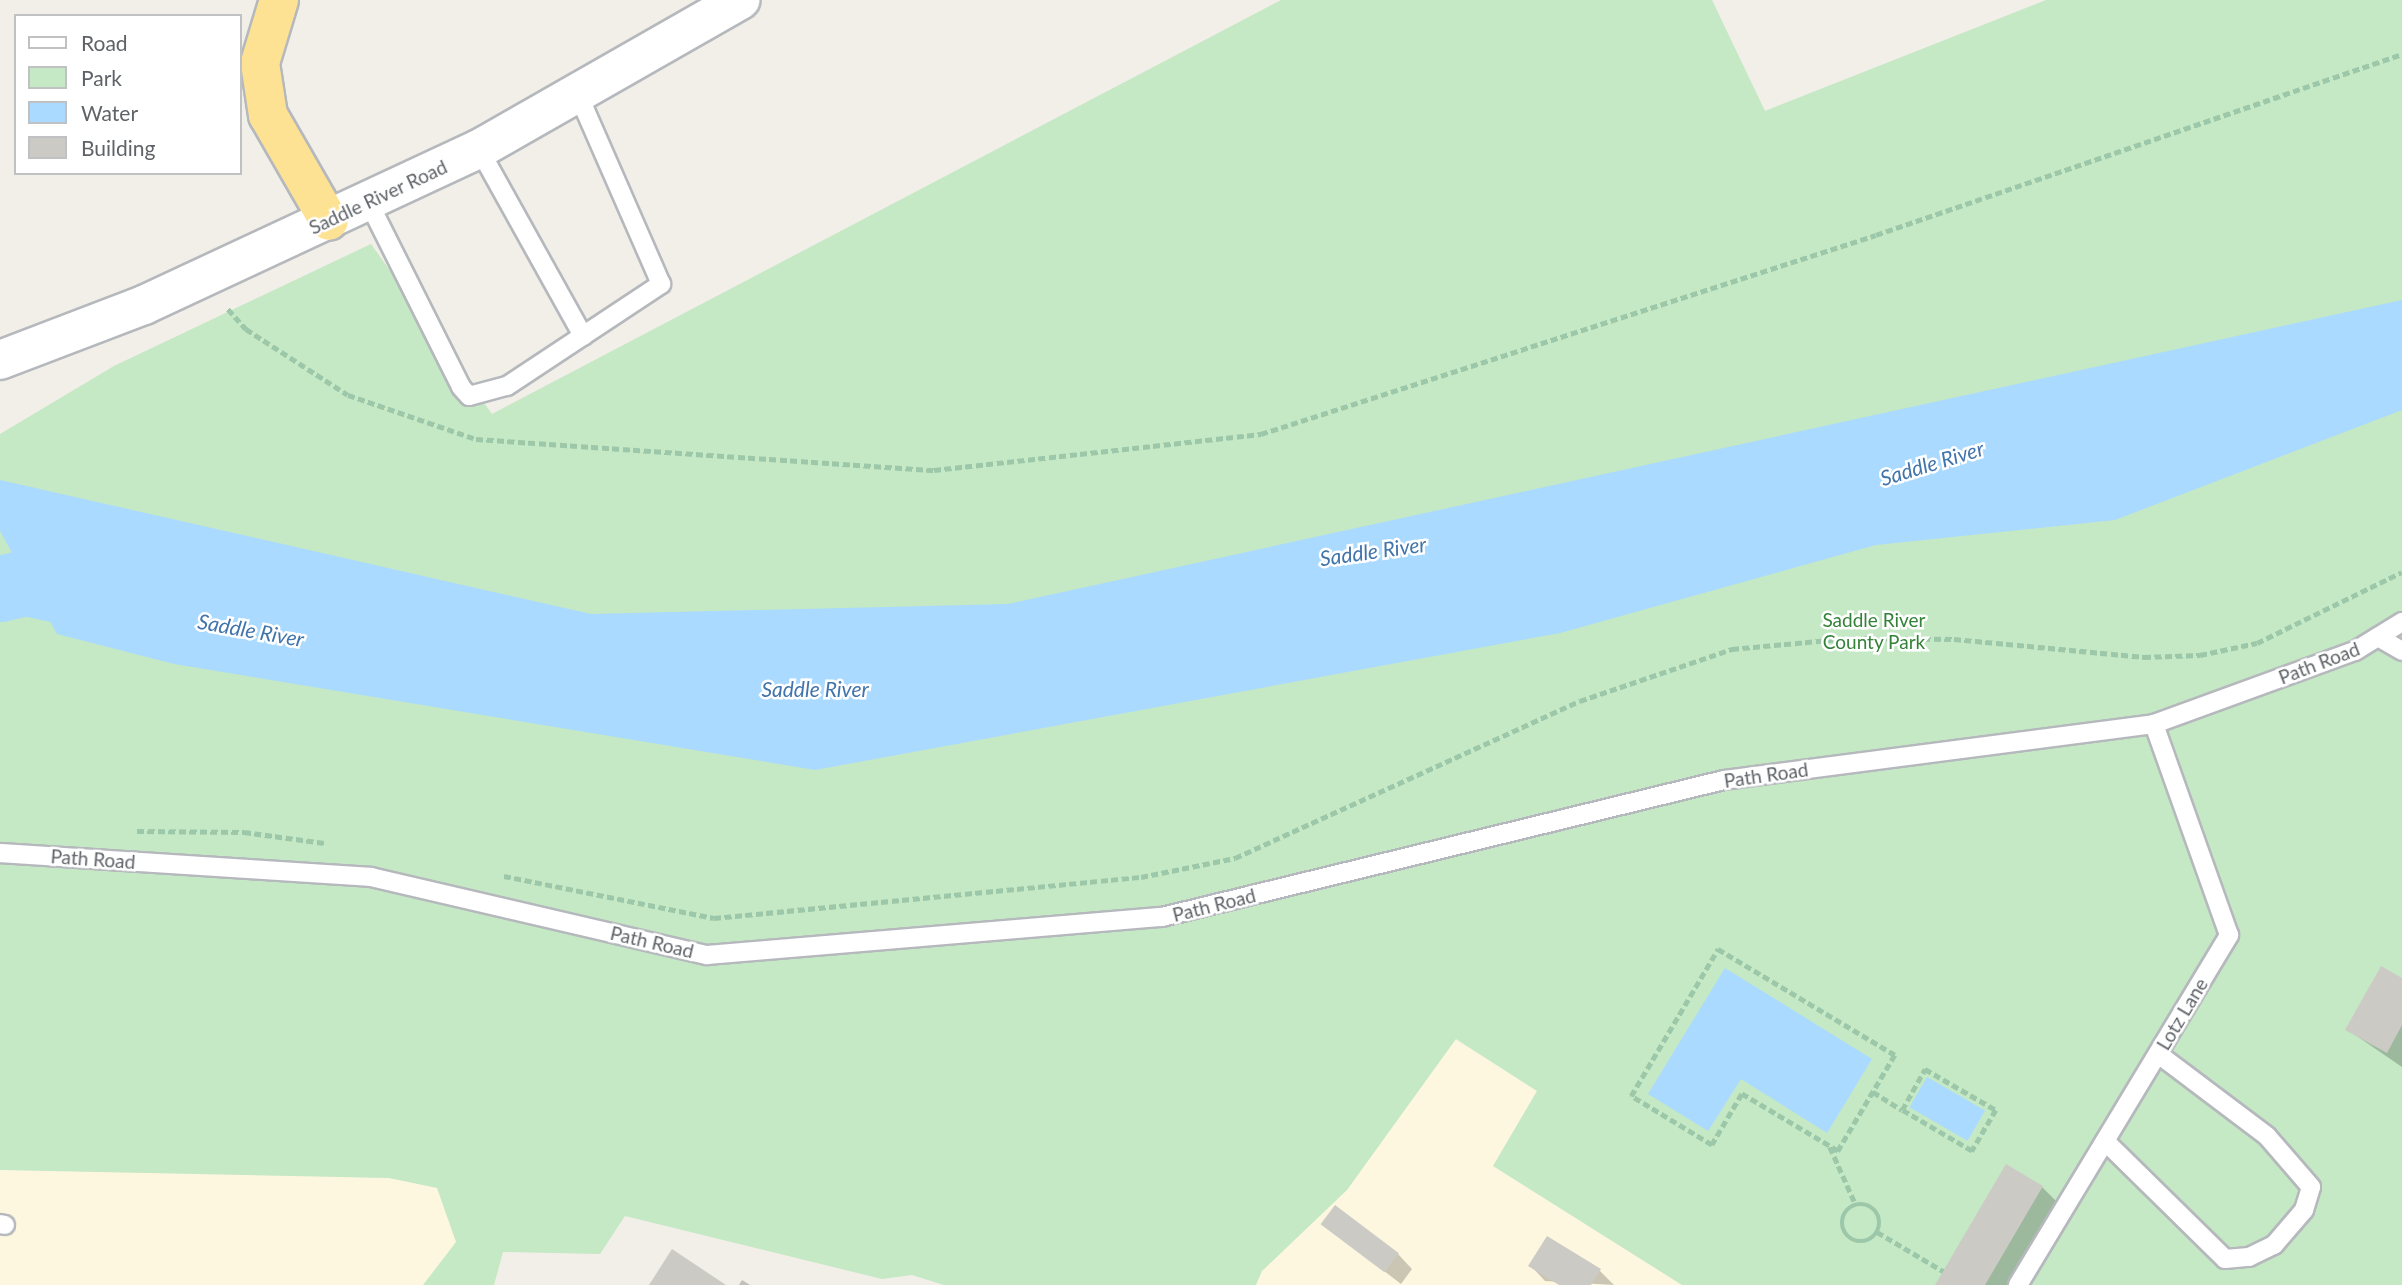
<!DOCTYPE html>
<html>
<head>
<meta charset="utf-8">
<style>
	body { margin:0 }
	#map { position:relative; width:2402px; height:1285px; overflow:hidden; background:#f1efe8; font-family:Lato,sans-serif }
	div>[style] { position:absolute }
	.commercial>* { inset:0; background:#fef7e0 }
	.green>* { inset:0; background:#c5e8c5 }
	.water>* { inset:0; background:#aadaff; transform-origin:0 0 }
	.shadow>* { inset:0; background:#0003 }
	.river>* { height:66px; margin:-33px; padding:0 33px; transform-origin:33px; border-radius:33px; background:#aadaff }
	.building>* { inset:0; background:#cccac5; transform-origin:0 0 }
	.path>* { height:4.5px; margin-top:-2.25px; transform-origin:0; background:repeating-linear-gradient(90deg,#9cc7a9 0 7px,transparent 0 10.5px) }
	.path>.ring { margin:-2.25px; padding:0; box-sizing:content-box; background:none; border:4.5px solid #9cc7a9; border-radius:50% }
	.roads { filter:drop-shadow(2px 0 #b5b8bc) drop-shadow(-2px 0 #b5b8bc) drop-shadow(0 2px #b5b8bc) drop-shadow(0 -2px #b5b8bc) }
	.lane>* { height:18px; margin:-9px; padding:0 9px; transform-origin:9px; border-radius:9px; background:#fff }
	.secondary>* { height:38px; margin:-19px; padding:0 19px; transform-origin:19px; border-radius:19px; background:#fff }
	.highway>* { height:38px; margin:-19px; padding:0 19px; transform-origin:19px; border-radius:19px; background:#fde293 }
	span { translate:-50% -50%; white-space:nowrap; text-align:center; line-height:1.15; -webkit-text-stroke:5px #fff; paint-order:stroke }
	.street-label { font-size:19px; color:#5f6368 }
	.park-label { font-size:19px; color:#348238 }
	.water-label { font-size:21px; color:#4174aa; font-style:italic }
	.legend { position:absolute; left:14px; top:14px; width:228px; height:161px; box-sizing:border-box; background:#fff; border:2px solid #bfc1c3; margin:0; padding:9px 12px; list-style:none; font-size:21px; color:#5f6368 }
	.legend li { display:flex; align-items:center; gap:14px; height:35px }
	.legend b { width:35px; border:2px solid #bfc1c3 }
</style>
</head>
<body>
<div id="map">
	<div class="commercial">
		<i style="clip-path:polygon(1455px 1039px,1537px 1091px,1493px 1166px,1682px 1285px,1218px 1285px)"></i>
		<i style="clip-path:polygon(0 1170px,192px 1172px,483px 1181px,465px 1285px,0 1285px)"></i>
	</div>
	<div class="green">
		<i style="clip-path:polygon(1281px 0,1712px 0,1765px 111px,2046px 0,2402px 0,2402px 1285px,1682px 1285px,1493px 1166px,1537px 1091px,1456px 1039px,1347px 1190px,1262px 1271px,1256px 1285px,944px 1285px,912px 1275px,882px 1279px,625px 1216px,600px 1254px,503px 1252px,494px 1285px,423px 1285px,456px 1242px,437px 1188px,389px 1178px,0 1170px,0 434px,114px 366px,371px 244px,492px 414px)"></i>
	</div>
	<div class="water">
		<i style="clip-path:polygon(2402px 300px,2402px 410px,2115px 520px,1876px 545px,1560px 633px,815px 770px,174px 664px,57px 634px,0 531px,0 480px,591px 614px,1008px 604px)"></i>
		<i style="clip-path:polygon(1725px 968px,1872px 1059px,1827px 1133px,1741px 1079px,1708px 1131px,1648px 1094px)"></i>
		<i style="left:1927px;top:1077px;width:67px;height:35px;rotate:30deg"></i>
	</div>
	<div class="shadow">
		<i style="clip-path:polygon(2402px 980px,2402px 1067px,2348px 1030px)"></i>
		<i style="clip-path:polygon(2042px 1187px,2064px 1209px,2020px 1285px,1937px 1285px)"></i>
		<i style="clip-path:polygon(1323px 1224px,1398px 1254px,1412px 1269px,1401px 1284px)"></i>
		<i style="clip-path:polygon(1547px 1239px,1600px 1271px,1614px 1285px,1545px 1281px,1531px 1266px)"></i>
		<i style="clip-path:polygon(742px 1280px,750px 1285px,739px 1285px)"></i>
	</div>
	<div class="river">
		<i style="left:0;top:589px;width:28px;rotate:-13deg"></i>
		<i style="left:27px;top:583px;width:93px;rotate:12.4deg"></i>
	</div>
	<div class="building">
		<i style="clip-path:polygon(2381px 966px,2402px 978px,2402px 1025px,2387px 1053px,2345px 1030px)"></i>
		<i style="clip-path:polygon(2006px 1164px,2043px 1186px,1985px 1285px,1935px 1285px)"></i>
		<i style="left:1335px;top:1205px;width:80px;height:24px;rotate:37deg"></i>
		<i style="clip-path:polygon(1547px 1236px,1601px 1269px,1591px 1285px,1559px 1285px,1528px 1266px)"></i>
		<i style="clip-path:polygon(672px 1249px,726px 1285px,649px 1285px)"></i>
	</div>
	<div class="path">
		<i style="left:228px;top:309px;width:27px;rotate:48deg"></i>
		<i style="left:246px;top:329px;width:121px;rotate:32.9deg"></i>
		<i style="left:348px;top:395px;width:135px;rotate:19deg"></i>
		<i style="left:476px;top:439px;width:459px;rotate:3.9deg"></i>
		<i style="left:934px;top:470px;width:329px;rotate:-6.3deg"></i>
		<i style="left:1261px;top:434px;width:646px;rotate:-17.93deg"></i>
		<i style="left:1876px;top:235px;width:556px;rotate:-18.99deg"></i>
		<i style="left:137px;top:831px;width:107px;rotate:0.5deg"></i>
		<i style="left:244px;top:832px;width:81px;rotate:7.8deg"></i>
		<i style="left:504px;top:876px;width:214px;rotate:11.3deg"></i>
		<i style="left:714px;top:918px;width:429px;rotate:-5.5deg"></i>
		<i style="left:1141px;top:877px;width:96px;rotate:-11.4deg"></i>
		<i style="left:1235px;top:858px;width:379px;rotate:-24.5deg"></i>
		<i style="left:1580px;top:701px;width:161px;rotate:-18.9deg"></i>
		<i style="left:1732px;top:649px;width:119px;rotate:-5.3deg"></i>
		<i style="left:1850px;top:638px;width:104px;rotate:0.6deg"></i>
		<i style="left:1954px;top:639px;width:191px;rotate:5.4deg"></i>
		<i style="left:2144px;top:657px;width:56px;rotate:-2deg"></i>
		<i style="left:2200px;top:655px;width:58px;rotate:-11.9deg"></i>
		<i style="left:2257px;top:643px;width:161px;rotate:-26.1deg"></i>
		<i style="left:1718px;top:949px;width:206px;rotate:30.9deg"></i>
		<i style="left:1895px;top:1055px;width:112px;rotate:120.7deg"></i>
		<i style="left:1838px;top:1151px;width:112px;rotate:-149.3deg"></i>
		<i style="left:1742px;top:1094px;width:59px;rotate:120.5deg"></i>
		<i style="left:1712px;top:1145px;width:95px;rotate:-148.8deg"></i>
		<i style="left:1631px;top:1096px;width:171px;rotate:-59.4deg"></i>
		<i style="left:1925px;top:1069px;width:82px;rotate:30deg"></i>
		<i style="left:1996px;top:1110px;width:48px;rotate:120.3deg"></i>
		<i style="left:1972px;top:1151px;width:81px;rotate:-149.6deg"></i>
		<i style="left:1902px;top:1110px;width:47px;rotate:-60.7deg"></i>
		<i style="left:1873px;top:1092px;width:34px;rotate:32deg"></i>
		<i style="left:1830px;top:1147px;width:64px;rotate:65.9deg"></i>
		<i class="ring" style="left:1842px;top:1204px;width:33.5px;height:33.5px"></i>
		<i style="left:1877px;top:1232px;width:77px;rotate:30.6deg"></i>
	</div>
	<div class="roads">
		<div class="lane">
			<i style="left:479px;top:149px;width:214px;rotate:60.9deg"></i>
			<i style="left:368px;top:201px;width:208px;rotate:63.4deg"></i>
			<i style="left:461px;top:387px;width:12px;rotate:48deg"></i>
			<i style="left:469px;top:396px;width:39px;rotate:-15deg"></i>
			<i style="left:507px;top:386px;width:185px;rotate:-33.5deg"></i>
			<i style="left:661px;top:284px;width:207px;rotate:-113.6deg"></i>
			<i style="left:2378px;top:637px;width:28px;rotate:30deg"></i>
			<i style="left:0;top:853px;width:372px;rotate:3.7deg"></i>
			<i style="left:371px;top:877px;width:345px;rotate:13.1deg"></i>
			<i style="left:707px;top:955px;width:457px;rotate:-4.8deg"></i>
			<i style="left:1162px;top:917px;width:578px;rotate:-13.7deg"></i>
			<i style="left:1724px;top:780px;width:434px;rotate:-7.4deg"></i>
			<i style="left:2154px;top:724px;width:214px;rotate:-20deg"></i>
			<i style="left:2355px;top:651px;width:55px;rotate:-31.7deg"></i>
			<i style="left:2105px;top:1141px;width:168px;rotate:44.5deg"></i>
			<i style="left:2225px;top:1259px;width:24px;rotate:-5deg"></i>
			<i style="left:2249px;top:1257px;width:28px;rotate:-26deg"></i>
			<i style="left:2274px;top:1245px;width:46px;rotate:-49.4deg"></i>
			<i style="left:2304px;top:1210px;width:24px;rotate:-73deg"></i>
			<i style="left:2311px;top:1187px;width:67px;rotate:-130.8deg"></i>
			<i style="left:2267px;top:1136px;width:136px;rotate:-143deg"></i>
			<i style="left:0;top:1224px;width:5px;rotate:11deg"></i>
			<i style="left:2018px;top:1285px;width:409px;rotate:-58.9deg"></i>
			<i style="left:2229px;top:935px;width:224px;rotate:-109.6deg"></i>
		</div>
		<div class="secondary">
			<i style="left:0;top:360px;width:154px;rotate:-20.9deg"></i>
			<i style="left:144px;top:305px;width:370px;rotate:-25deg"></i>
			<i style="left:479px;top:149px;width:301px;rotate:-29.7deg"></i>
		</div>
		<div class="highway">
			<i style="left:279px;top:0;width:66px;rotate:106.8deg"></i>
			<i style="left:260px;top:63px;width:53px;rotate:81.3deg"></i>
			<i style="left:268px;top:115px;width:122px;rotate:60.1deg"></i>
		</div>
	</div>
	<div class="street-label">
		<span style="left:378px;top:197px;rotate:-25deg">Saddle River Road</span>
		<span style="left:2319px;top:663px;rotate:-21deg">Path Road</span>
		<span style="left:1766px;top:775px;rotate:-8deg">Path Road</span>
		<span style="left:93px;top:859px;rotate:4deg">Path Road</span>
		<span style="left:1214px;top:905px;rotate:-14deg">Path Road</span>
		<span style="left:652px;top:942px;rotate:13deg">Path Road</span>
		<span style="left:2182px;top:1014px;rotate:-59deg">Lotz Lane</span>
	</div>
	<div class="park-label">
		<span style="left:1874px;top:631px">Saddle River<br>County Park</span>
	</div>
	<div class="water-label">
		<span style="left:1932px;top:463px;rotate:-17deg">Saddle River</span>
		<span style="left:1373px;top:551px;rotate:-8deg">Saddle River</span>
		<span style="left:251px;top:630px;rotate:10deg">Saddle River</span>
		<span style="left:815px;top:689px">Saddle River</span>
	</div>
	<ul class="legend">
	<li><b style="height:9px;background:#fff"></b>Road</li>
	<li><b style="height:19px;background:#c5e8c5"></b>Park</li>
	<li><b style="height:19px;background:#aadaff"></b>Water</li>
	<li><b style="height:19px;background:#cccac5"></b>Building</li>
	</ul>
</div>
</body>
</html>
